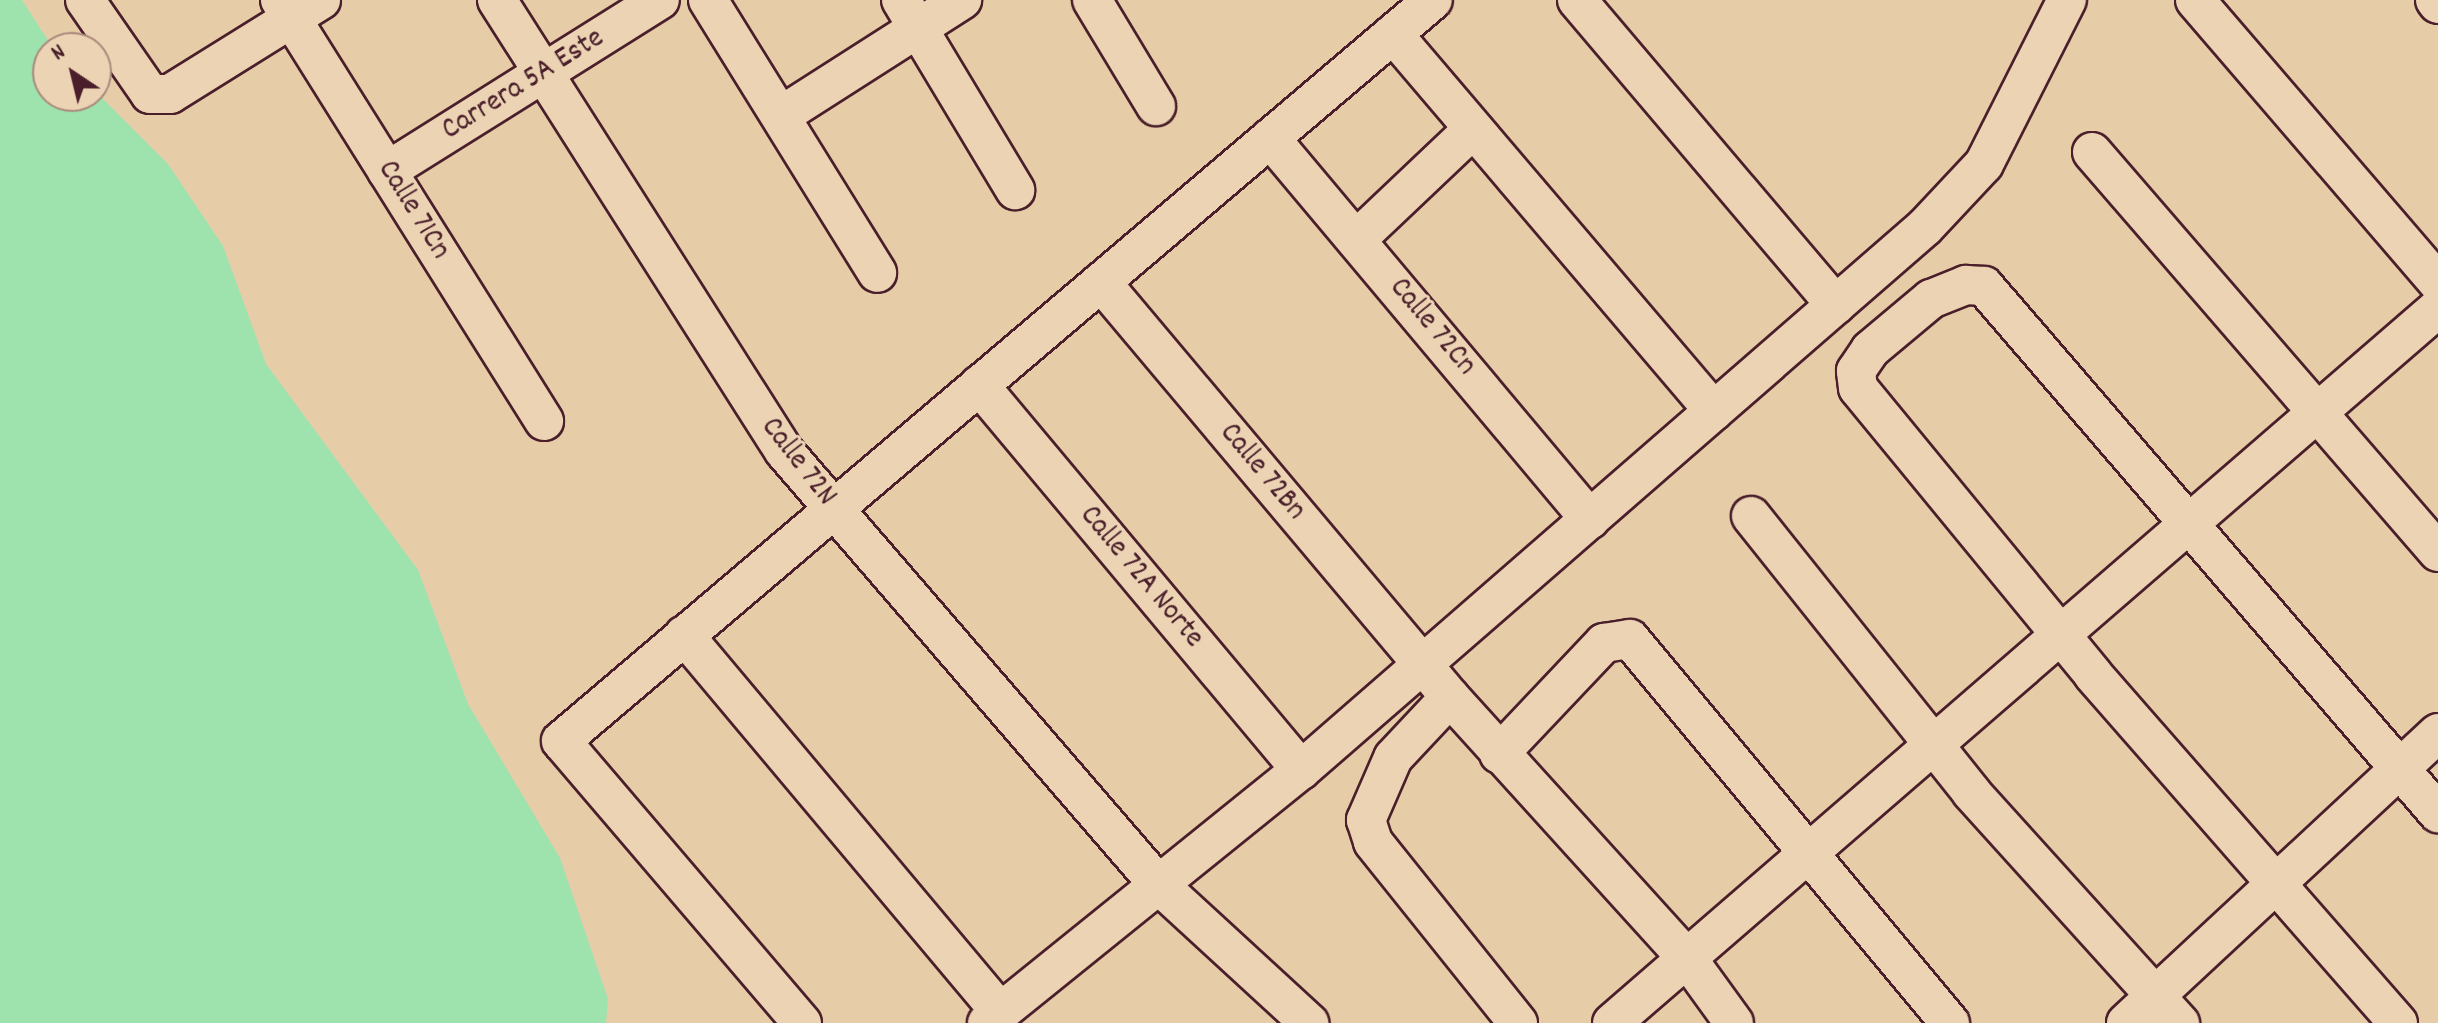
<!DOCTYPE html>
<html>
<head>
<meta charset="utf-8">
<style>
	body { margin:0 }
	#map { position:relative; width:2438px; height:1023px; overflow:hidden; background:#e6cda8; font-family:Dekko,sans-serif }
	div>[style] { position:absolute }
	.green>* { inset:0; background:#9ee2ae }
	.roads { filter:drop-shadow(2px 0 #4a1f2b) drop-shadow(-2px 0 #4a1f2b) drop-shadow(0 2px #4a1f2b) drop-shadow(0 -2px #4a1f2b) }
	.minor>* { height:38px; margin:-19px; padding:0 19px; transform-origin:19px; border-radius:19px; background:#ebd3b3 }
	span { translate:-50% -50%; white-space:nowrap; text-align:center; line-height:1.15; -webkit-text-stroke:6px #ebd3b3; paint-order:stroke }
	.street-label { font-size:30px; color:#4a1f2b }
	.north { position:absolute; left:32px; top:32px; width:80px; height:80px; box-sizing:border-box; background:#ebd3b3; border:2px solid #ab8b7d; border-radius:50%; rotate:325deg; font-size:22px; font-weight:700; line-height:32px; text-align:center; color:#4a1f2b }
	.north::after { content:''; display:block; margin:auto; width:28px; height:36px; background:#4a1f2b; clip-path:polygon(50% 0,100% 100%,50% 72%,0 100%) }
</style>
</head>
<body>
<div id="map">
	<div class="green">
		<i style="clip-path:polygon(0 0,22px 0,53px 48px,48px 96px,96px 92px,168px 164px,223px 246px,266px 364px,418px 570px,468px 704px,560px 858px,608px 999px,606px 1023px,0 1023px)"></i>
	</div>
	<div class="roads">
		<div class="minor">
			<i style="left:85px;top:0;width:114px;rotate:55.3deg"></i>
			<i style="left:150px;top:94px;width:20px"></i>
			<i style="left:170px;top:94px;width:178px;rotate:-31.9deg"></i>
			<i style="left:280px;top:0;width:497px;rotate:57.9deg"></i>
			<i style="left:497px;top:0;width:535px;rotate:57.53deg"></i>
			<i style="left:784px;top:451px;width:571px;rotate:49.19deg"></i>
			<i style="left:1157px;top:883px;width:207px;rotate:42.6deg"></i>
			<i style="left:708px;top:0;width:321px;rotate:58.2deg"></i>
			<i style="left:901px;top:0;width:222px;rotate:59deg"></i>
			<i style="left:1092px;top:0;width:124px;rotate:58.9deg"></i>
			<i style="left:1577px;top:0;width:400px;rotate:49.7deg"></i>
			<i style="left:2195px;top:0;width:373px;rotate:49.3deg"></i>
			<i style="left:2435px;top:0;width:5px;rotate:53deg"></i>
			<i style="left:1393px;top:34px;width:495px;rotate:49.6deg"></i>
			<i style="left:782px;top:115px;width:214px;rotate:-32.6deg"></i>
			<i style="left:1270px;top:138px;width:498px;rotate:50deg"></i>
			<i style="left:2092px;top:152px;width:529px;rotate:49.14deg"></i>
			<i style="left:387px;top:171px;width:322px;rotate:-32.1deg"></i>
			<i style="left:1356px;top:240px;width:161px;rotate:-43.5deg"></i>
			<i style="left:1101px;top:282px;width:542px;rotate:49.94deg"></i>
			<i style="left:1450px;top:697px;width:353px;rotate:47.8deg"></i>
			<i style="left:1687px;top:958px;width:80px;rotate:54.1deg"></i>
			<i style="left:979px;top:385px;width:502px;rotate:50.09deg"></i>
			<i style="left:1751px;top:516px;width:353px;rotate:51.4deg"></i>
			<i style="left:1971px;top:792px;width:312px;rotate:47.9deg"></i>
			<i style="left:684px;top:635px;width:491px;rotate:50deg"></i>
			<i style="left:1450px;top:697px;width:83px;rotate:133.1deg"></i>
			<i style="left:1393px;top:758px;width:68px;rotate:113.5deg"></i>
			<i style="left:1366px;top:820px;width:23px;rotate:72deg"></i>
			<i style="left:1373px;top:842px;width:232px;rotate:51.3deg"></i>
			<i style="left:1499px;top:754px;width:153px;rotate:-46.6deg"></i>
			<i style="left:1604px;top:643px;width:26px;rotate:-9deg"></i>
			<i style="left:1630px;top:639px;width:500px;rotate:50.2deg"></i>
			<i style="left:802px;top:1023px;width:371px;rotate:-130.5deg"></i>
			<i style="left:561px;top:741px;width:1144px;rotate:-40.36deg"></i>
			<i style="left:987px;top:1023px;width:403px;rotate:-38.9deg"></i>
			<i style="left:1301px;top:770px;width:827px;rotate:-41.03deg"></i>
			<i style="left:1925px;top:227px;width:86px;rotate:-46.9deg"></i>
			<i style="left:1984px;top:164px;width:184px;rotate:-63.2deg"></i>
			<i style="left:1612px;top:1023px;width:1092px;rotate:-40.88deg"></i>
			<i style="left:2126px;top:1023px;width:426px;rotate:-42.9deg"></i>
			<i style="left:2398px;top:1023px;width:463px;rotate:-131.2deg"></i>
			<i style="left:2093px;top:674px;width:370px;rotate:-129.4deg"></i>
			<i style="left:1858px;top:388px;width:17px;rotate:-97deg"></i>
			<i style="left:1856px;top:371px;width:25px;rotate:-56deg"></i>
			<i style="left:1870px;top:350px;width:80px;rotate:-39.9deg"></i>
			<i style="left:1931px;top:299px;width:38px;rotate:-22deg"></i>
			<i style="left:1966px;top:285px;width:18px;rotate:3deg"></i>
			<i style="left:1984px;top:286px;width:696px;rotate:49.26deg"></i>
		</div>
	</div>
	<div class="street-label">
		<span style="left:524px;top:86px;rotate:-32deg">Carrera 5A Este</span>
		<span style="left:412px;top:211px;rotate:58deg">Calle 71Cn</span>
		<span style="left:1431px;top:328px;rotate:50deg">Calle 72Cn</span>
		<span style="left:797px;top:463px;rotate:52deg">Calle 72N</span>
		<span style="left:1261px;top:473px;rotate:50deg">Calle 72Bn</span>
		<span style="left:1140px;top:578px;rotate:50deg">Calle 72A Norte</span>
	</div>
	<div class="north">N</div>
</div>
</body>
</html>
